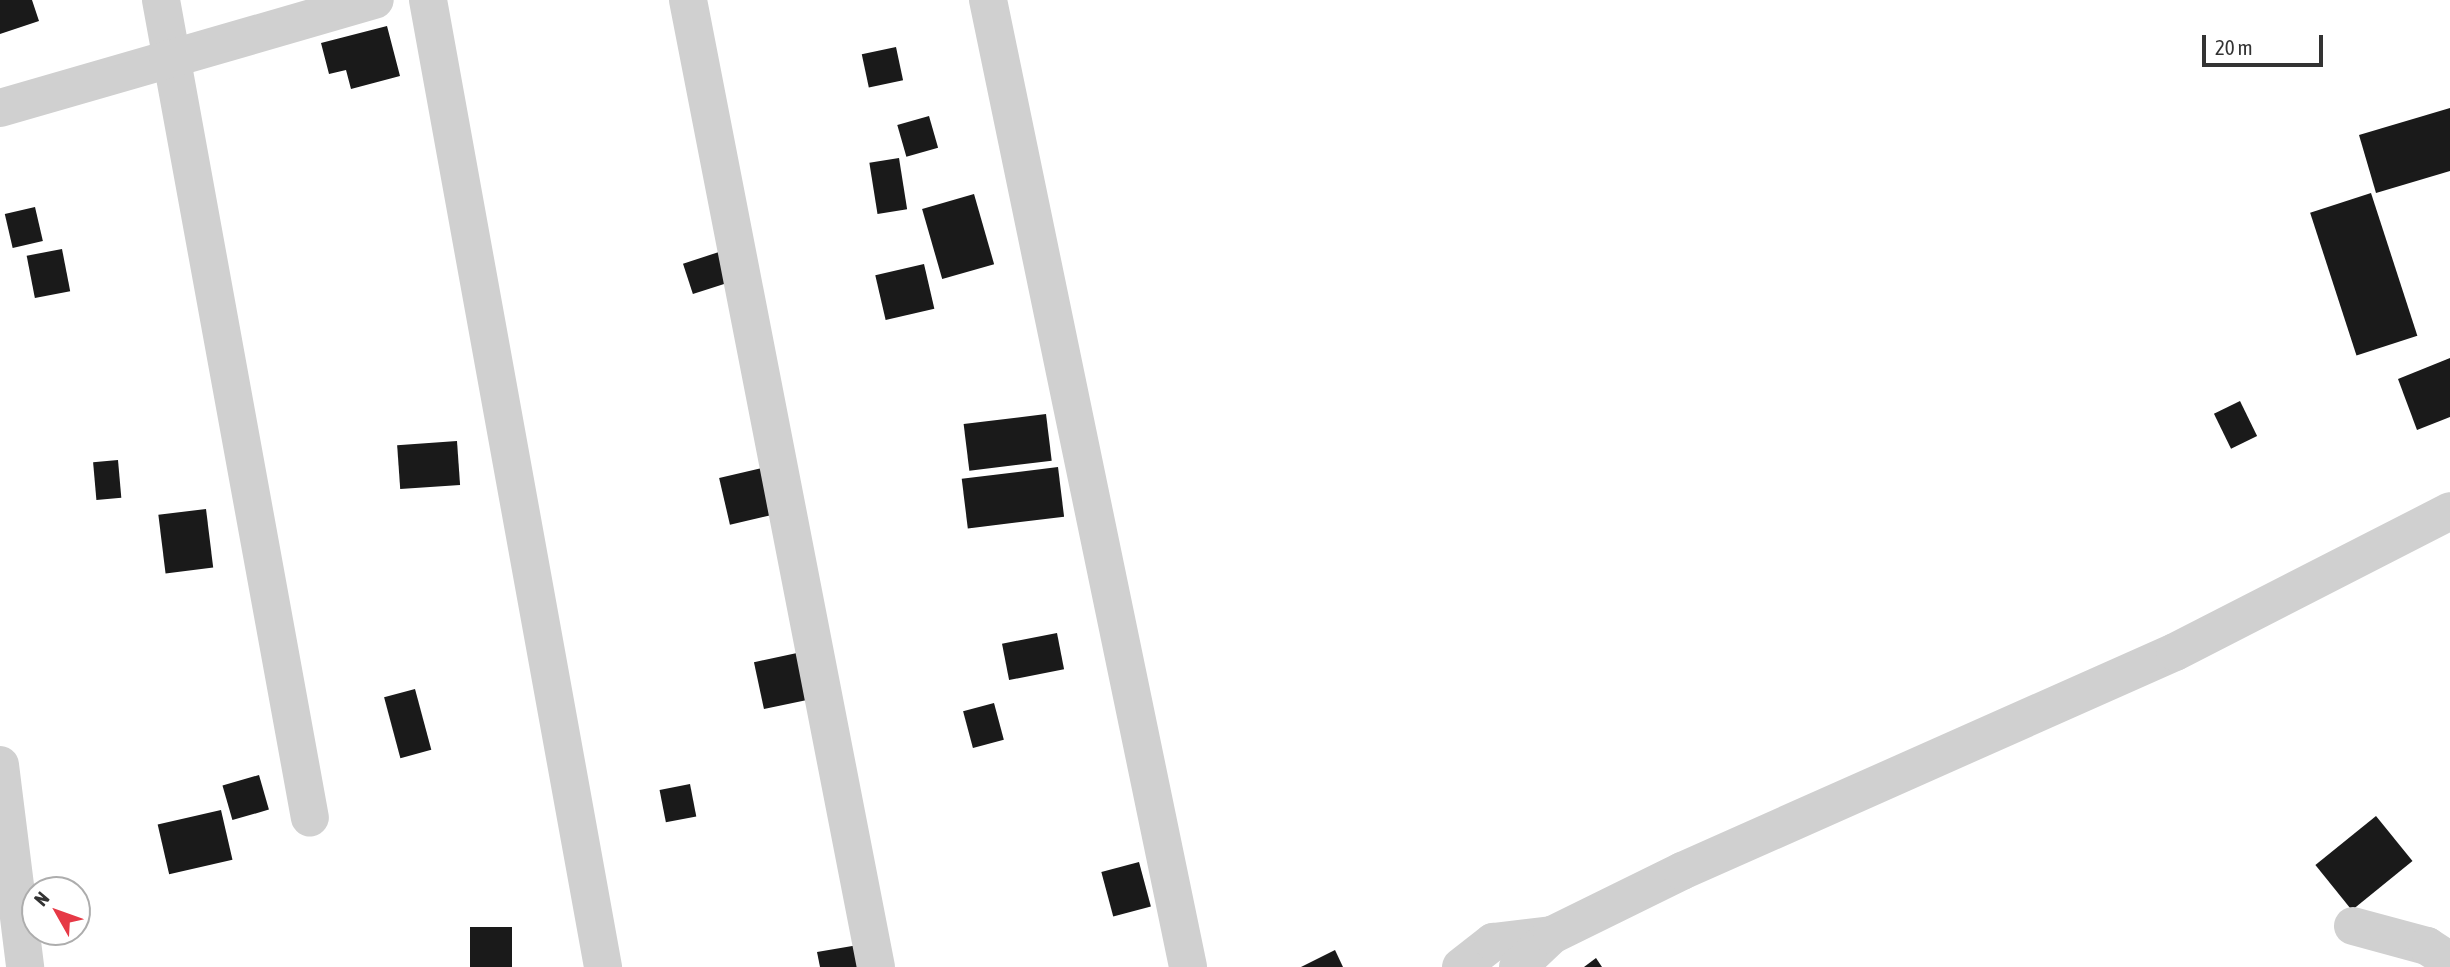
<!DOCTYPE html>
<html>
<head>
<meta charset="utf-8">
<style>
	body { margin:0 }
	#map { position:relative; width:2450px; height:967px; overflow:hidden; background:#fff; font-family:"Asap Condensed",sans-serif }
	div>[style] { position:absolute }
	.building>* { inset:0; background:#1a1a1a; transform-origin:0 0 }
	.street>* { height:38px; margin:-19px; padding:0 19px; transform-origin:19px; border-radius:19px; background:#d0d0d0 }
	span { translate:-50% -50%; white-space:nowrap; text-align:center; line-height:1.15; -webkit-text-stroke:7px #fff; paint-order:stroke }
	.north { position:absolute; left:21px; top:876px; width:70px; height:70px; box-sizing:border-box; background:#fff; border:2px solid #adadad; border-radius:50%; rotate:310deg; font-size:19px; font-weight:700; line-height:28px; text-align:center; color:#333 }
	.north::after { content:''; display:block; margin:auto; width:24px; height:32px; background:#e63946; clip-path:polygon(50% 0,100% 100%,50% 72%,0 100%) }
	.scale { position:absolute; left:2202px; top:35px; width:121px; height:32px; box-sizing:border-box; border:4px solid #333; border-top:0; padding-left:9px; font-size:21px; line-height:24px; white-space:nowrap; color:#333; -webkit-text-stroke:5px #fff; paint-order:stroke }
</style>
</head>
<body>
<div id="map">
	<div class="building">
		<i style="clip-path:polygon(0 0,32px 0,39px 21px,0 34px)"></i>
		<i style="clip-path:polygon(387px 26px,400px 76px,351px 89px,346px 70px,329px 74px,321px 43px)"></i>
		<i style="left:896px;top:47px;width:34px;height:35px;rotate:78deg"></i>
		<i style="clip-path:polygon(2450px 108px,2450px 171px,2376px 193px,2359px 135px)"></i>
		<i style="left:929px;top:116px;width:33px;height:33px;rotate:74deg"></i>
		<i style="left:899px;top:158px;width:52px;height:30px;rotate:81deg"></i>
		<i style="left:2371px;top:193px;width:150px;height:64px;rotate:72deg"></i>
		<i style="left:974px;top:194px;width:73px;height:54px;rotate:74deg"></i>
		<i style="left:35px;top:207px;width:35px;height:31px;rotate:77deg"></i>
		<i style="left:62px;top:249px;width:43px;height:36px;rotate:79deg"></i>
		<i style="left:722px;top:251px;width:32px;height:41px;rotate:72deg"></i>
		<i style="left:924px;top:264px;width:46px;height:50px;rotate:77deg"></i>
		<i style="clip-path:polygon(2450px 358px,2450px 417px,2417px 430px,2398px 379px)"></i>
		<i style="left:2240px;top:401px;width:39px;height:29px;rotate:64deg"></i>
		<i style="left:1046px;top:414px;width:47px;height:83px;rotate:83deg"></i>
		<i style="left:457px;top:441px;width:44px;height:60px;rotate:86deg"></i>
		<i style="left:118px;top:460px;width:38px;height:25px;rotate:85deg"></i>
		<i style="left:1058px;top:467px;width:50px;height:97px;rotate:83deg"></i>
		<i style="left:762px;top:468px;width:48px;height:44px;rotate:77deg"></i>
		<i style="left:206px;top:509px;width:59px;height:48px;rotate:83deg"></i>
		<i style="left:1057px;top:633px;width:37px;height:56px;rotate:79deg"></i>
		<i style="left:797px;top:653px;width:48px;height:44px;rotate:78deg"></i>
		<i style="left:415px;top:689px;width:63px;height:32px;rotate:75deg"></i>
		<i style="left:994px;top:703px;width:38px;height:32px;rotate:75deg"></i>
		<i style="left:259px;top:775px;width:36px;height:38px;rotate:74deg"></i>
		<i style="left:690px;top:784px;width:33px;height:31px;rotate:79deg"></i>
		<i style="left:221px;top:810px;width:51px;height:65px;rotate:77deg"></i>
		<i style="left:2376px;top:816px;width:58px;height:78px;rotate:51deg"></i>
		<i style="left:1139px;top:862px;width:46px;height:39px;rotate:75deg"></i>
		<i style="left:512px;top:927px;width:40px;height:42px;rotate:90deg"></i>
		<i style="clip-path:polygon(864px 944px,867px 967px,820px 967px,817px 952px)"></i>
		<i style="clip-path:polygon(1335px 950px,1343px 967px,1301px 967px)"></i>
		<i style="clip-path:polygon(1596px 958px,1602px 967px,1584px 967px)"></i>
	</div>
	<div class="street">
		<i style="left:161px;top:0;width:831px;rotate:79.68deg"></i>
		<i style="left:428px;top:0;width:983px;rotate:79.74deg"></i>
		<i style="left:688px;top:0;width:985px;rotate:79deg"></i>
		<i style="left:988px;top:0;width:987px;rotate:78.31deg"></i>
		<i style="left:0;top:108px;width:390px;rotate:-16.1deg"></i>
		<i style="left:0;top:765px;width:204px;rotate:82.9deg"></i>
		<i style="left:2353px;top:926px;width:77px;rotate:15.1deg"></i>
		<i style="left:2427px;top:946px;width:27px;rotate:33deg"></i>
		<i style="left:1461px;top:967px;width:41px;rotate:-38deg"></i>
		<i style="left:1493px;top:942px;width:59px;rotate:-6.8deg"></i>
		<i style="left:1518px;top:967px;width:47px;rotate:-43.3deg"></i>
		<i style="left:1552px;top:935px;width:145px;rotate:-26.2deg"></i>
		<i style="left:1682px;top:871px;width:539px;rotate:-23.95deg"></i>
		<i style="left:2175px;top:652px;width:309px;rotate:-27.1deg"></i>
	</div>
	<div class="north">N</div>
	<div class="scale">20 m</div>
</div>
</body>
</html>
